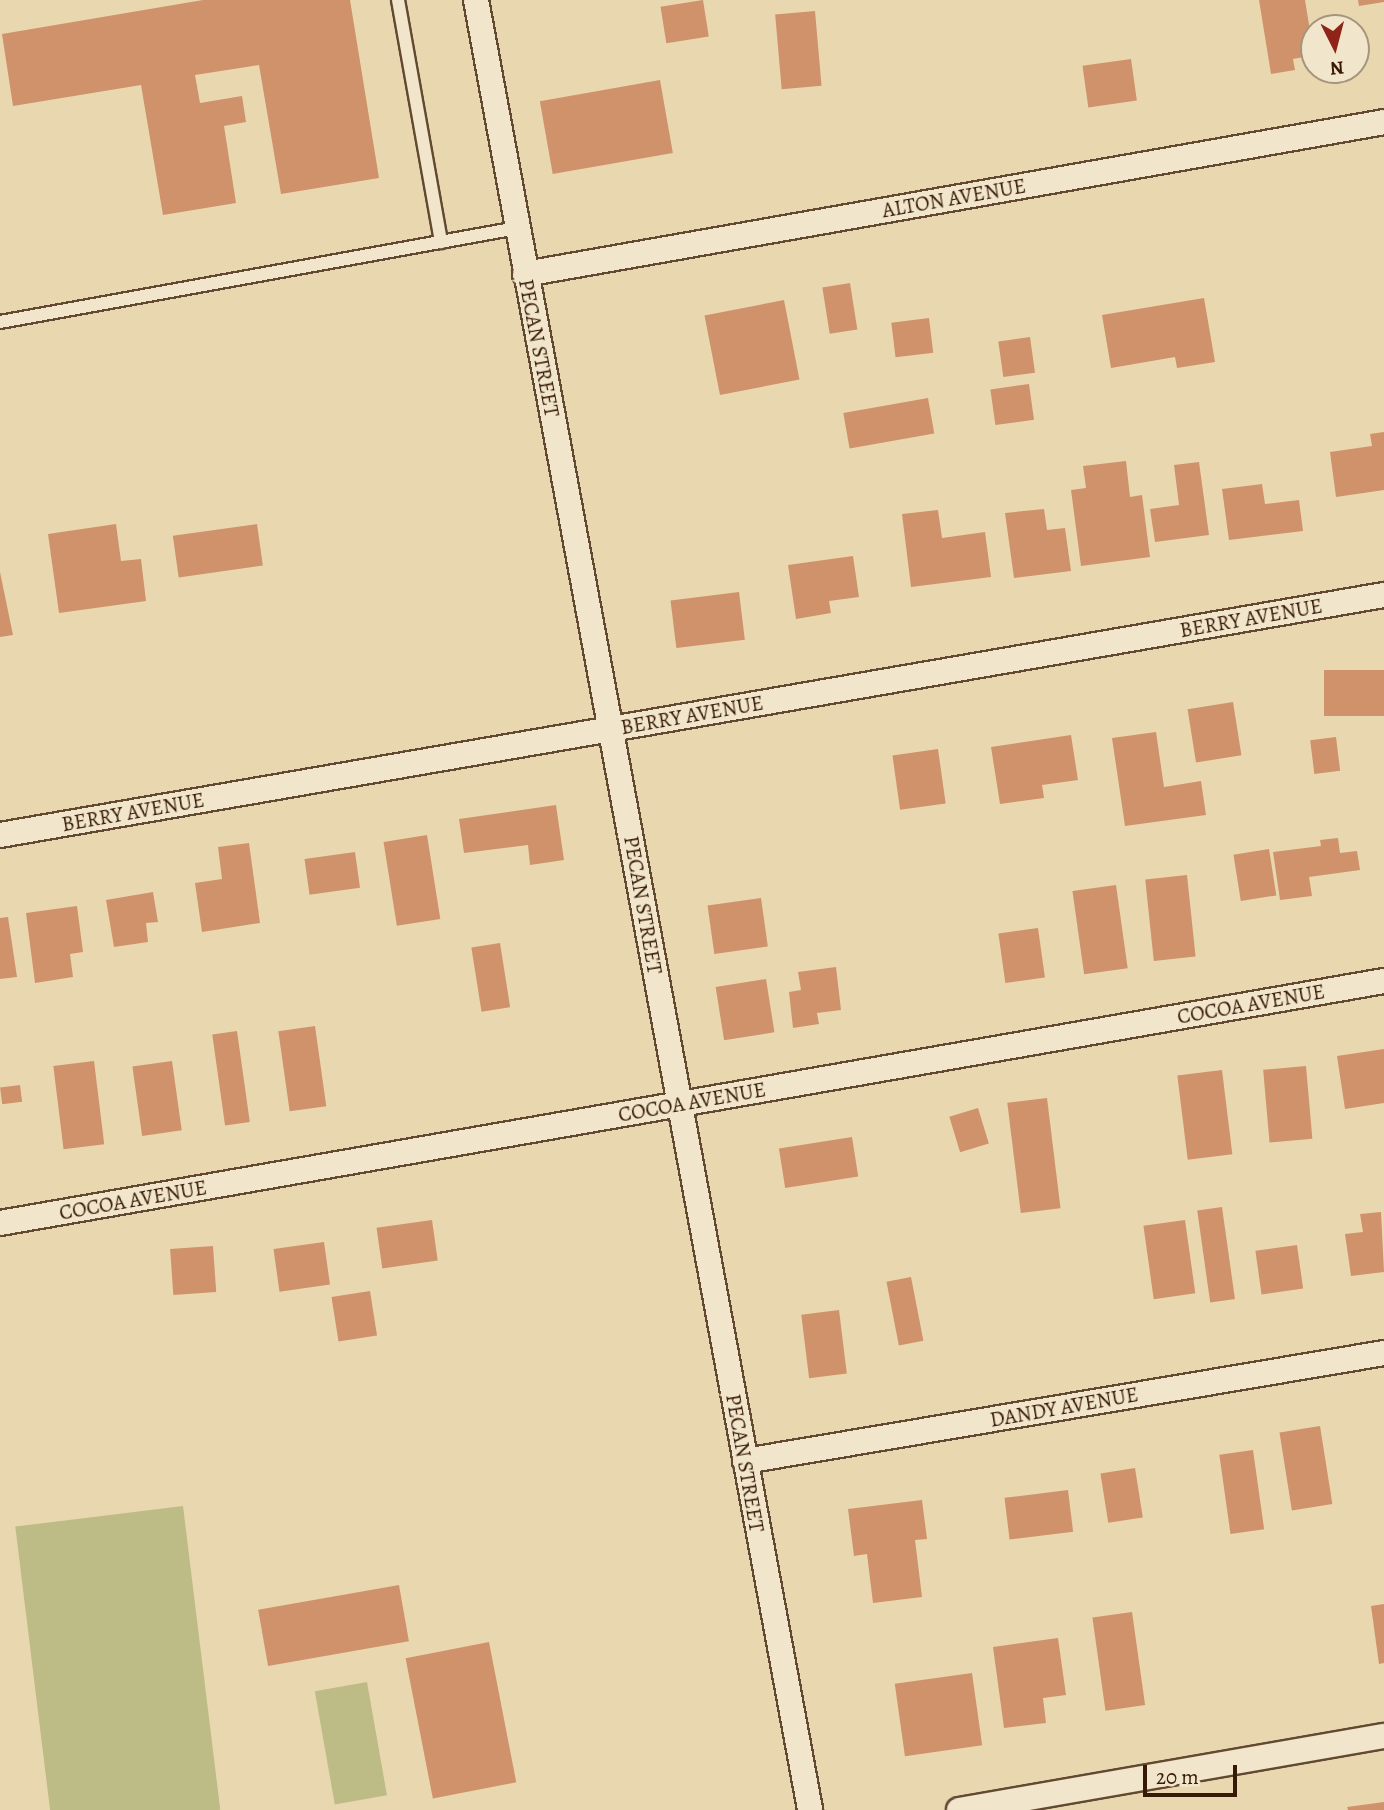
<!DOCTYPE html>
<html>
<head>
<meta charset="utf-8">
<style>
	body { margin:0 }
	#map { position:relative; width:1384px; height:1810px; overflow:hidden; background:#e9d8af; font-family:Alegreya,serif }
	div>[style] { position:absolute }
	.green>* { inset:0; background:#bdbc86; transform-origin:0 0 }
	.building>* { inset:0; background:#d0926b; transform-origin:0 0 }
	.roads { filter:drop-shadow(2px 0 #634931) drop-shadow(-2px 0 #634931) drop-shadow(0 2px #634931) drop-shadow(0 -2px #634931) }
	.service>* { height:12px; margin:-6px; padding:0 6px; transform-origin:6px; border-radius:6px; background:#f1e6cb }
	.minor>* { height:24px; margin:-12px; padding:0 12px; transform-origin:12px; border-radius:12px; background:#f1e6cb }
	span { translate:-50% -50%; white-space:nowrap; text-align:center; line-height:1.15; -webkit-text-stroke:5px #f1e6cb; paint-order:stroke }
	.street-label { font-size:21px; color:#361907 }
	.north { position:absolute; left:1300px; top:14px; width:70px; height:70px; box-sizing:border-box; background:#f1e6cb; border:2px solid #a6947d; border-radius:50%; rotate:174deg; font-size:19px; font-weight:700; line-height:28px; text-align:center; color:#361907 }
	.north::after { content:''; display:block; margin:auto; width:24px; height:32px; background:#8f2418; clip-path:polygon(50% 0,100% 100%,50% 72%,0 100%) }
	.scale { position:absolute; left:1143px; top:1765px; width:94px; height:32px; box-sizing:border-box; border:4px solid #361907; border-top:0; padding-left:9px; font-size:21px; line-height:24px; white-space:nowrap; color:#361907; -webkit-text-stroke:5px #f1e6cb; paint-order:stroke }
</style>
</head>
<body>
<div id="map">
	<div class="green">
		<i style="left:183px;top:1506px;width:306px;height:169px;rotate:83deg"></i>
		<i style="left:367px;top:1682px;width:115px;height:53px;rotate:80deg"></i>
	</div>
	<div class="building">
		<i style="clip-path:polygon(203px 0,350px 0,379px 178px,281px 194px,259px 65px,195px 75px,200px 103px,242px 96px,246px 122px,224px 126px,236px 203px,163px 215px,141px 85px,13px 106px,2px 34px)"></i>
		<i style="left:703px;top:0;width:37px;height:43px;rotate:81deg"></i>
		<i style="clip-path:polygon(1259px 0,1305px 0,1314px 55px,1293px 59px,1295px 70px,1271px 74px)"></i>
		<i style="clip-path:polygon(1358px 0,1384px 0,1384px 2px,1359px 6px)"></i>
		<i style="left:815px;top:11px;width:75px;height:40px;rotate:85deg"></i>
		<i style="left:1131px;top:59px;width:42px;height:49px;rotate:82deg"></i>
		<i style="left:660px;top:80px;width:74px;height:122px;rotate:80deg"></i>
		<i style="left:850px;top:283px;width:47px;height:28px;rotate:81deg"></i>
		<i style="clip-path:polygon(1204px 298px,1215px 362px,1177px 368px,1175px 357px,1111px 368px,1102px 315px)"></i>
		<i style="left:784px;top:300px;width:81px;height:81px;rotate:79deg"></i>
		<i style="left:929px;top:318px;width:35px;height:38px;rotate:83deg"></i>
		<i style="left:1030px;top:337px;width:36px;height:32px;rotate:82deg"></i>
		<i style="left:1029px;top:384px;width:36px;height:39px;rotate:82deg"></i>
		<i style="left:928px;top:398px;width:36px;height:86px;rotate:80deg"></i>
		<i style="clip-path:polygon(1384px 432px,1384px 490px,1336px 497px,1330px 452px,1372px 446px,1370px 434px)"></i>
		<i style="clip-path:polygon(1126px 461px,1130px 497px,1142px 495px,1150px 557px,1081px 566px,1071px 490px,1086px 488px,1083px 466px)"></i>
		<i style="clip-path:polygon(1199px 462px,1209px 535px,1155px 542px,1150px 509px,1179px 505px,1174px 465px)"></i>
		<i style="clip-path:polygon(1262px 484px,1265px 504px,1299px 500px,1303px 531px,1229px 540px,1222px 489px)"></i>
		<i style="clip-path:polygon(1044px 509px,1047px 530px,1065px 528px,1071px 571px,1014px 578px,1005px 513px)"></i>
		<i style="clip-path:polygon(938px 510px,942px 538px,985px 532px,991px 577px,911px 587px,902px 514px)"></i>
		<i style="clip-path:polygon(116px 524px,121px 561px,141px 559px,146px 601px,59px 613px,48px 534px)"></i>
		<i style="left:257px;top:524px;width:42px;height:85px;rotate:82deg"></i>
		<i style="clip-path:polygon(853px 556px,859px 597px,829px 601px,831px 613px,796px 619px,788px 565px)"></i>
		<i style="clip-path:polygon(0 572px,13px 635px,0 637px)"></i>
		<i style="left:739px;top:592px;width:48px;height:69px;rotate:83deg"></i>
		<i style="left:1384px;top:670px;width:46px;height:60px;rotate:90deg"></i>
		<i style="left:1233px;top:702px;width:54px;height:46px;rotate:81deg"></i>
		<i style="clip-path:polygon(1156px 732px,1164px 787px,1201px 781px,1206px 815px,1125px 826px,1112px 738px)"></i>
		<i style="clip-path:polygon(1071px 735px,1078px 780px,1042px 785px,1044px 798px,1000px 804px,991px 747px)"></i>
		<i style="left:1336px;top:737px;width:34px;height:26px;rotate:83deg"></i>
		<i style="left:938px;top:749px;width:55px;height:46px;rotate:82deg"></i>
		<i style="clip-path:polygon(556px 805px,564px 860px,530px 865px,528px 845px,464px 853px,459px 819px)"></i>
		<i style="left:427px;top:835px;width:85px;height:44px;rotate:81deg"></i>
		<i style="clip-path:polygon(1338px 838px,1340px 853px,1357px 851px,1360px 870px,1309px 877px,1312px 896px,1280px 900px,1273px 852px,1321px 846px,1320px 840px)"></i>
		<i style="clip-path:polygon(249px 843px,260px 923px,202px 932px,195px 883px,222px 879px,218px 847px)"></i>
		<i style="left:1269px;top:849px;width:47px;height:36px;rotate:81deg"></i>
		<i style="left:355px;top:852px;width:36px;height:51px;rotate:82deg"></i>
		<i style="left:1187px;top:875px;width:82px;height:42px;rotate:84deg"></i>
		<i style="left:1116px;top:885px;width:84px;height:44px;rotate:82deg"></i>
		<i style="clip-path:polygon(153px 892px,158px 922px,146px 923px,148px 942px,114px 947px,106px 900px)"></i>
		<i style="left:761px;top:898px;width:49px;height:54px;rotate:82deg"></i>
		<i style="clip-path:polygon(77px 906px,83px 952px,70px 954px,73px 977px,35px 983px,26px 913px)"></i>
		<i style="clip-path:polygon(8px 917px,17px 977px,0 979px,0 918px)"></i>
		<i style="left:1038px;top:928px;width:50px;height:40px;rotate:82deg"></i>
		<i style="left:500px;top:943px;width:65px;height:29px;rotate:81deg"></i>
		<i style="clip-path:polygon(836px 967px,841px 1010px,817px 1013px,819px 1024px,793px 1028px,789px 992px,801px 990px,798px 972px)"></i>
		<i style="left:766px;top:979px;width:54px;height:51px;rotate:81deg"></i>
		<i style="left:315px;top:1026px;width:81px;height:37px;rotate:82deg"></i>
		<i style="left:237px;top:1031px;width:92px;height:25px;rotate:82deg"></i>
		<i style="clip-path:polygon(1384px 1049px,1384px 1103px,1345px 1109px,1337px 1056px)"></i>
		<i style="left:94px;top:1061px;width:84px;height:41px;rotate:83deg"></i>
		<i style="left:172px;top:1061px;width:70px;height:40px;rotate:82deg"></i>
		<i style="left:1306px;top:1066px;width:73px;height:43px;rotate:85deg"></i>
		<i style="left:1222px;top:1070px;width:85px;height:45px;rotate:83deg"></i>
		<i style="left:20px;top:1085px;width:17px;height:20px;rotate:83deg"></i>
		<i style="left:1047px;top:1098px;width:111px;height:40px;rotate:83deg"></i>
		<i style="left:978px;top:1108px;width:37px;height:30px;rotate:73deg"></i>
		<i style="left:852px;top:1137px;width:40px;height:74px;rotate:81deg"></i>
		<i style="left:1222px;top:1207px;width:93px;height:25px;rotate:82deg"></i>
		<i style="clip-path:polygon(1381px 1212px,1384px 1272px,1351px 1276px,1345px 1234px,1363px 1232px,1360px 1214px)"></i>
		<i style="left:432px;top:1220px;width:41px;height:56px;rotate:82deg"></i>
		<i style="left:1185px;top:1220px;width:74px;height:42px;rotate:82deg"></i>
		<i style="left:324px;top:1242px;width:43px;height:51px;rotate:82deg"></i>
		<i style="left:1297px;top:1245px;width:44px;height:42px;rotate:82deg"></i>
		<i style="left:213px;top:1246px;width:46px;height:43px;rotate:86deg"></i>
		<i style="left:911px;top:1277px;width:65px;height:25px;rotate:79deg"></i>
		<i style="left:370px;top:1291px;width:45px;height:39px;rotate:81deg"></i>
		<i style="left:839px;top:1310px;width:64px;height:38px;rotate:83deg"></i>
		<i style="left:1320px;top:1426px;width:79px;height:41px;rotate:81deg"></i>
		<i style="left:1253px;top:1450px;width:80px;height:34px;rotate:82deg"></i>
		<i style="left:1135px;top:1468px;width:50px;height:35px;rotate:81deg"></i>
		<i style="left:1068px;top:1490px;width:42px;height:64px;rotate:83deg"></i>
		<i style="clip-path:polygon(922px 1500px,927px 1539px,915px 1540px,922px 1597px,873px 1603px,867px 1554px,854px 1556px,848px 1509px)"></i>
		<i style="left:399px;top:1585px;width:57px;height:143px;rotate:80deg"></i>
		<i style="clip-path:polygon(1384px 1604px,1384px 1663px,1379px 1664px,1371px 1606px)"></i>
		<i style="left:1132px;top:1612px;width:94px;height:40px;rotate:82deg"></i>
		<i style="clip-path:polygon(1058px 1638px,1066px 1695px,1043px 1698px,1046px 1723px,1004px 1728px,993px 1647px)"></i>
		<i style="left:489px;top:1642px;width:143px;height:85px;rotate:79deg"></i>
		<i style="left:972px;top:1673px;width:73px;height:78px;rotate:82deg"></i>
		<i style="clip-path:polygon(1384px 1802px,1384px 1810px,1348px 1810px,1347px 1807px)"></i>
	</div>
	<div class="roads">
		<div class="service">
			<i style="left:398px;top:0;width:246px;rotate:79.9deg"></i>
			<i style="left:0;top:322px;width:525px;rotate:-10.3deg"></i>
		</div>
		<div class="minor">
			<i style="left:476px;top:0;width:1841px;rotate:79.54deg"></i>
			<i style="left:525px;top:274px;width:872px;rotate:-10.03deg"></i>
			<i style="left:0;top:835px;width:1405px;rotate:-9.84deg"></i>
			<i style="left:0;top:1223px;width:1405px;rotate:-9.92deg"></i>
			<i style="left:745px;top:1461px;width:648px;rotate:-9.59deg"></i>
			<i style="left:959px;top:1810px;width:431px;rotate:-9.9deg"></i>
		</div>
	</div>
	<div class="street-label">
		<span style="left:954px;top:198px;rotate:-10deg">ALTON AVENUE</span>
		<span style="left:539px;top:348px;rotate:79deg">PECAN STREET</span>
		<span style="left:1251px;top:618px;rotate:-10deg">BERRY AVENUE</span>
		<span style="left:692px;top:715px;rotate:-10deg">BERRY AVENUE</span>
		<span style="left:133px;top:812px;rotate:-10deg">BERRY AVENUE</span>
		<span style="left:643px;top:905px;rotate:80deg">PECAN STREET</span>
		<span style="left:1251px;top:1004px;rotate:-10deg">COCOA AVENUE</span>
		<span style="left:692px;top:1102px;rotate:-10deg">COCOA AVENUE</span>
		<span style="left:133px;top:1200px;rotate:-10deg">COCOA AVENUE</span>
		<span style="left:1064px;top:1407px;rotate:-10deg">DANDY AVENUE</span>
		<span style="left:745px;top:1463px;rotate:80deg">PECAN STREET</span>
	</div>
	<div class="north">N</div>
	<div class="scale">20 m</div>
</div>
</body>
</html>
